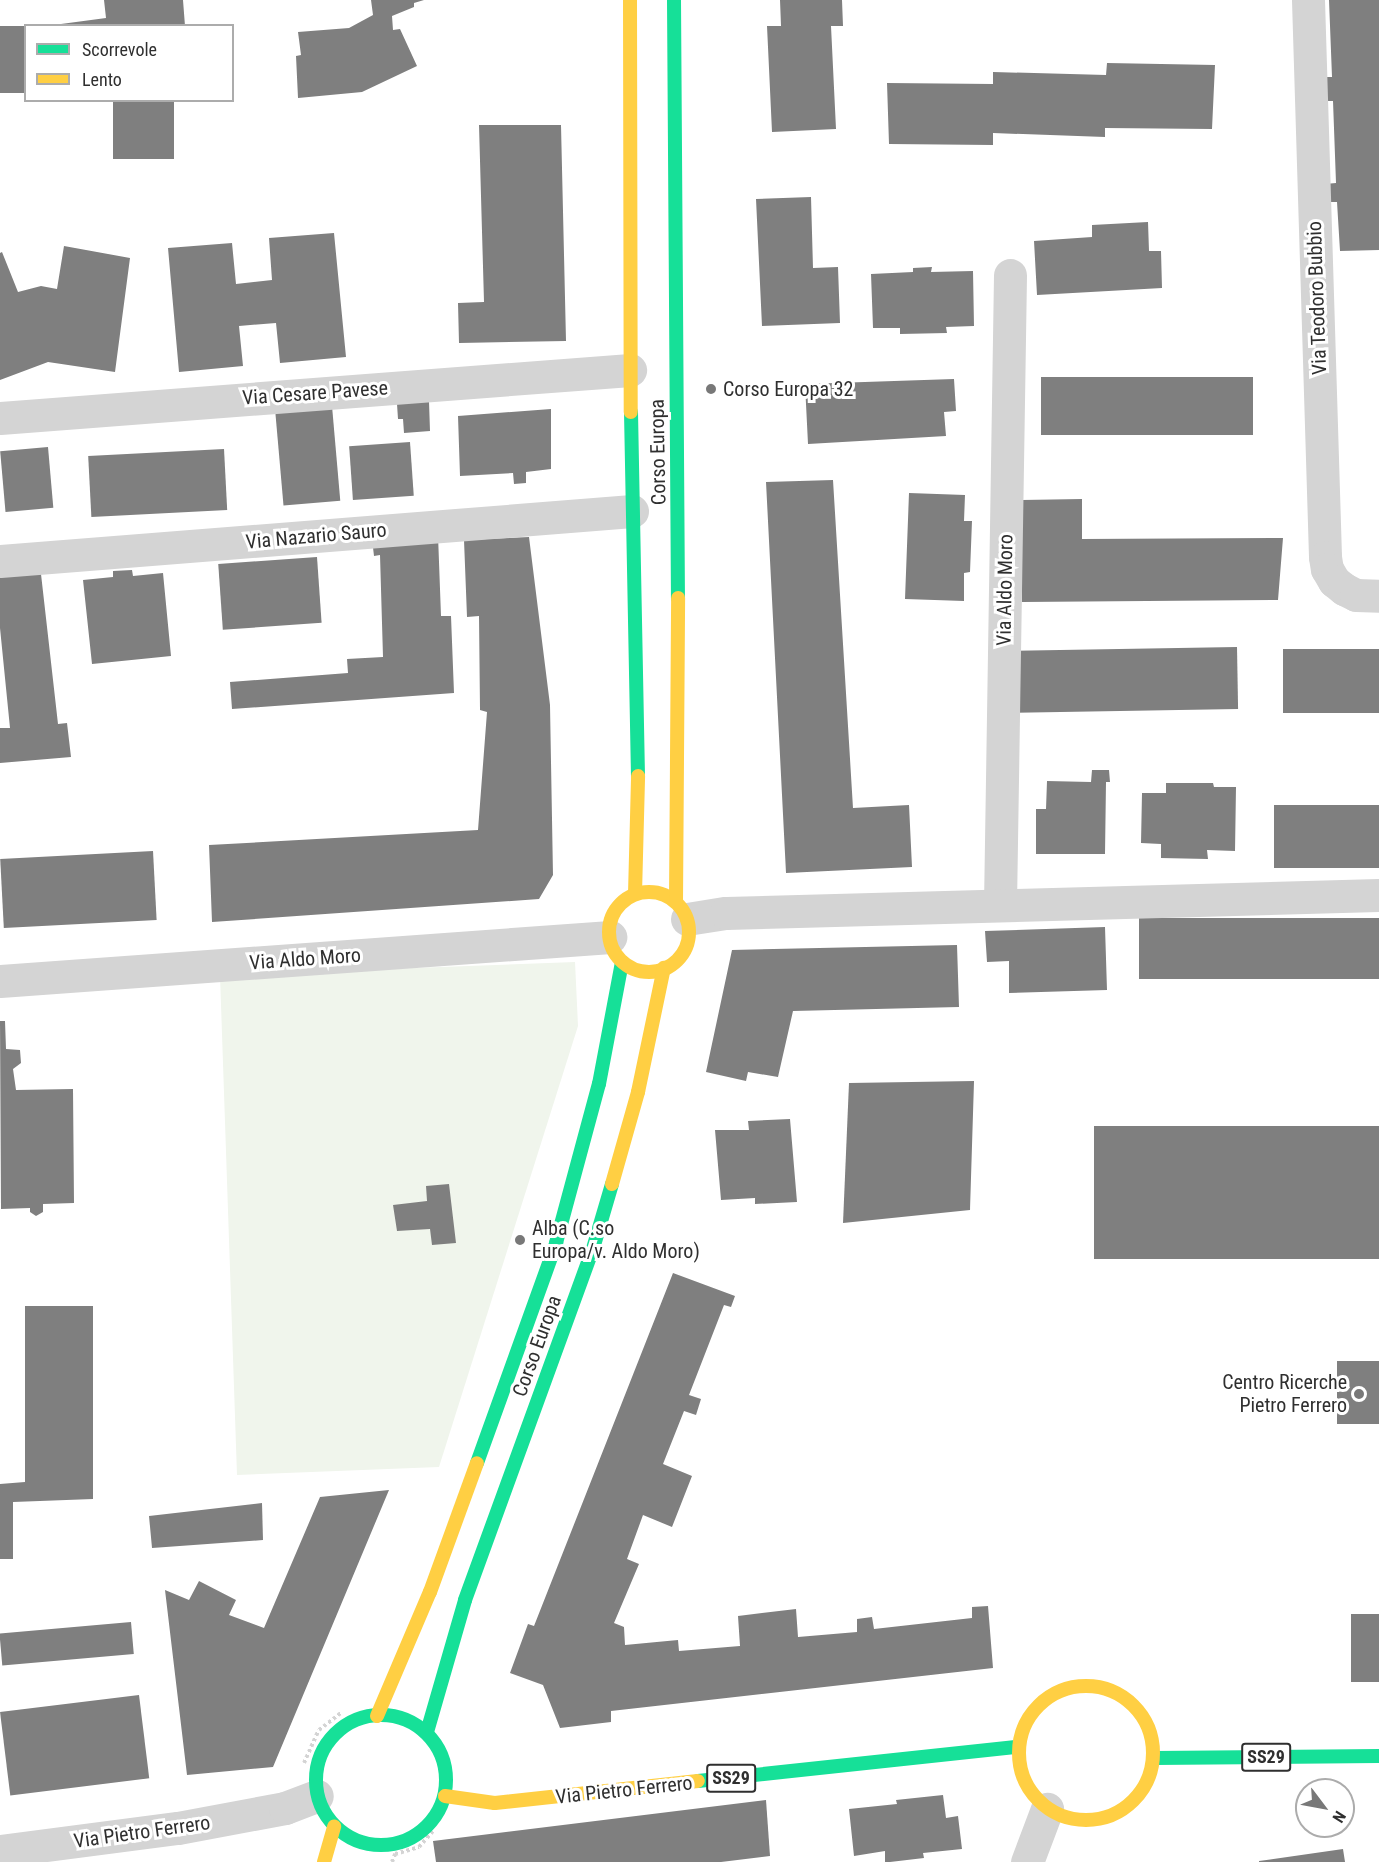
<!DOCTYPE html>
<html>
<head>
<meta charset="utf-8">
<style>
	body { margin:0 }
	#map { position:relative; width:1379px; height:1862px; overflow:hidden; background:#fff; font-family:"Roboto Condensed",sans-serif }
	div>[style] { position:absolute }
	.green>* { inset:0; background:#f0f5ec }
	.building>* { inset:0; background:#7f7f7f; transform-origin:0 0 }
	.path>* { height:4px; margin-top:-2px; transform-origin:0; background:repeating-linear-gradient(90deg,#d4d4d4 0 3px,transparent 0 6px) }
	.street>* { height:33px; margin:-16.5px; padding:0 16.5px; transform-origin:16.5px; border-radius:16.5px; background:#d4d4d4 }
	.fast>* { height:14px; margin:-7px; padding:0 7px; transform-origin:7px; border-radius:7px; background:#16e098 }
	.fast>.ring { margin:-7px; padding:0; box-sizing:content-box; background:none; border:14px solid #16e098; border-radius:50% }
	.slow>* { height:14px; margin:-7px; padding:0 7px; transform-origin:7px; border-radius:7px; background:#ffcf43 }
	.slow>.ring { margin:-7px; padding:0; box-sizing:content-box; background:none; border:14px solid #ffcf43; border-radius:50% }
	.dots>* { width:16px; height:16px; translate:-50% -50%; box-sizing:border-box; border:3px solid #fff; border-radius:50% }
	span { translate:-50% -50%; white-space:nowrap; text-align:center; line-height:1.15; -webkit-text-stroke:6px #fff; paint-order:stroke }
	.shield-label span { padding:2px 4px; background:#fff; border:2px solid; border-radius:4px; -webkit-text-stroke-width:0 }
	.shield-label { font-size:18px; color:#2f2f2f; font-weight:700 }
	.street-label { font-size:20px; color:#2f2f2f }
	.poi-label { font-size:20px; color:#2f2f2f }
	.left { translate:0 -50%; text-align:left }
	.right { translate:-100% -50%; text-align:right }
	.legend { position:absolute; left:24px; top:24px; width:210px; height:78px; box-sizing:border-box; background:#fff; border:2px solid #acacac; margin:0; padding:8px 10px; list-style:none; font-size:18px; color:#2f2f2f }
	.legend li { display:flex; align-items:center; gap:12px; height:30px }
	.legend b { width:30px; border:2px solid #acacac }
	.north { position:absolute; left:1295px; top:1778px; width:60px; height:60px; box-sizing:border-box; background:#fff; border:2px solid #acacac; border-radius:50%; rotate:122deg; font-size:16px; font-weight:700; line-height:24px; text-align:center; color:#2f2f2f }
	.north::after { content:''; display:block; margin:auto; width:21px; height:27px; background:#787878; clip-path:polygon(50% 0,100% 100%,50% 72%,0 100%) }
</style>
</head>
<body>
<div id="map">
	<div class="green">
		<i style="clip-path:polygon(575px 962px,578px 1026px,439px 1467px,237px 1475px,220px 975px)"></i>
	</div>
	<div class="building">
		<i style="clip-path:polygon(104px 0,183px 0,185px 26px,46px 26px,106px 18px)"></i>
		<i style="clip-path:polygon(371px 0,424px 0,414px 3px,414px 7px,392px 16px,393px 30px,400px 29px,417px 66px,362px 92px,298px 98px,296px 56px,301px 55px,298px 32px,349px 28px,373px 15px)"></i>
		<i style="clip-path:polygon(780px 0,842px 0,843px 26px,831px 26px,836px 129px,772px 132px,767px 26px,781px 26px)"></i>
		<i style="clip-path:polygon(1329px 0,1379px 0,1379px 250px,1340px 251px,1337px 202px,1327px 202px,1325px 184px,1336px 183px,1333px 101px,1322px 101px,1322px 77px,1332px 77px)"></i>
		<i style="left:26px;top:26px;width:67px;height:26px;rotate:90deg"></i>
		<i style="clip-path:polygon(1107px 63px,1215px 65px,1212px 129px,1105px 128px,1105px 137px,993px 133px,993px 145px,889px 144px,887px 83px,993px 84px,993px 72px,1106px 75px)"></i>
		<i style="left:113px;top:100px;width:61px;height:59px"></i>
		<i style="clip-path:polygon(479px 125px,561px 125px,566px 341px,459px 343px,458px 303px,484px 302px)"></i>
		<i style="clip-path:polygon(811px 197px,813px 268px,838px 267px,840px 323px,762px 326px,756px 199px)"></i>
		<i style="clip-path:polygon(1148px 222px,1149px 251px,1161px 251px,1162px 288px,1037px 295px,1034px 241px,1092px 237px,1092px 225px)"></i>
		<i style="clip-path:polygon(334px 233px,346px 357px,280px 363px,276px 323px,239px 326px,243px 366px,179px 372px,168px 248px,232px 243px,236px 284px,272px 280px,269px 238px)"></i>
		<i style="clip-path:polygon(64px 246px,130px 258px,115px 372px,48px 362px,0 380px,0 253px,2px 252px,18px 292px,41px 286px,57px 289px)"></i>
		<i style="clip-path:polygon(932px 267px,931px 272px,973px 271px,974px 326px,946px 327px,947px 333px,900px 334px,900px 328px,873px 328px,871px 274px,913px 272px,913px 268px)"></i>
		<i style="left:1041px;top:377px;width:212px;height:58px"></i>
		<i style="clip-path:polygon(954px 379px,956px 411px,944px 412px,946px 436px,808px 444px,805px 384px)"></i>
		<i style="clip-path:polygon(429px 401px,430px 431px,404px 433px,403px 419px,398px 419px,397px 404px)"></i>
		<i style="left:332px;top:406px;width:95px;height:57px;rotate:85deg"></i>
		<i style="clip-path:polygon(551px 409px,551px 469px,526px 472px,526px 483px,514px 484px,513px 473px,460px 476px,458px 416px)"></i>
		<i style="left:410px;top:442px;width:54px;height:61px;rotate:86deg"></i>
		<i style="left:48px;top:447px;width:61px;height:48px;rotate:85deg"></i>
		<i style="left:224px;top:449px;width:61px;height:136px;rotate:87deg"></i>
		<i style="clip-path:polygon(833px 480px,853px 808px,909px 805px,912px 867px,786px 873px,766px 482px)"></i>
		<i style="clip-path:polygon(909px 493px,965px 495px,964px 521px,972px 521px,970px 572px,964px 573px,964px 601px,905px 599px)"></i>
		<i style="clip-path:polygon(1082px 499px,1082px 539px,1283px 538px,1278px 600px,1022px 602px,1022px 500px)"></i>
		<i style="clip-path:polygon(438px 535px,441px 616px,451px 616px,454px 693px,232px 709px,230px 682px,348px 673px,347px 659px,383px 657px,380px 555px,374px 556px,372px 539px)"></i>
		<i style="clip-path:polygon(529px 537px,550px 705px,553px 875px,539px 899px,212px 922px,209px 845px,478px 830px,487px 712px,480px 710px,479px 616px,467px 617px,464px 540px)"></i>
		<i style="left:317px;top:557px;width:66px;height:99px;rotate:86deg"></i>
		<i style="clip-path:polygon(132px 570px,133px 576px,163px 573px,171px 656px,92px 664px,83px 580px,113px 577px,113px 571px)"></i>
		<i style="clip-path:polygon(41px 574px,58px 724px,67px 723px,71px 757px,0 763px,0 728px,10px 728px,0 628px,0 577px)"></i>
		<i style="left:1237px;top:647px;width:62px;height:222px;rotate:89deg"></i>
		<i style="left:1283px;top:649px;width:96px;height:64px"></i>
		<i style="clip-path:polygon(1092px 770px,1109px 770px,1110px 782px,1106px 782px,1105px 854px,1036px 854px,1036px 809px,1046px 809px,1047px 781px,1091px 782px)"></i>
		<i style="clip-path:polygon(1166px 783px,1213px 783px,1214px 787px,1236px 787px,1235px 851px,1207px 850px,1208px 859px,1161px 858px,1161px 844px,1141px 843px,1142px 793px,1166px 793px)"></i>
		<i style="left:1379px;top:805px;width:63px;height:105px;rotate:90deg"></i>
		<i style="left:153px;top:851px;width:69px;height:153px;rotate:87deg"></i>
		<i style="left:1379px;top:918px;width:61px;height:240px;rotate:90deg"></i>
		<i style="clip-path:polygon(1105px 927px,1107px 990px,1009px 993px,1009px 961px,987px 962px,985px 931px)"></i>
		<i style="clip-path:polygon(957px 945px,959px 1007px,793px 1011px,778px 1077px,748px 1072px,746px 1081px,706px 1072px,732px 950px)"></i>
		<i style="clip-path:polygon(0 1021px,5px 1021px,6px 1049px,20px 1050px,21px 1063px,13px 1069px,16px 1090px,73px 1089px,74px 1203px,43px 1204px,43px 1212px,36px 1216px,30px 1212px,30px 1208px,1px 1209px)"></i>
		<i style="clip-path:polygon(974px 1081px,970px 1210px,843px 1223px,849px 1083px)"></i>
		<i style="clip-path:polygon(790px 1119px,797px 1202px,755px 1204px,755px 1198px,721px 1200px,715px 1130px,749px 1130px,748px 1121px)"></i>
		<i style="left:1379px;top:1126px;width:133px;height:285px;rotate:90deg"></i>
		<i style="clip-path:polygon(449px 1184px,456px 1243px,432px 1245px,430px 1229px,397px 1231px,393px 1205px,427px 1201px,426px 1186px)"></i>
		<i style="clip-path:polygon(673px 1273px,735px 1296px,731px 1307px,724px 1305px,689px 1395px,701px 1399px,696px 1415px,684px 1411px,663px 1464px,692px 1476px,672px 1527px,643px 1515px,627px 1559px,639px 1564px,614px 1623px,624px 1627px,625px 1645px,678px 1640px,679px 1651px,740px 1646px,738px 1616px,796px 1609px,798px 1637px,857px 1632px,857px 1619px,872px 1617px,874px 1629px,972px 1618px,972px 1607px,988px 1606px,993px 1668px,611px 1711px,611px 1722px,560px 1728px,543px 1685px,510px 1673px,528px 1624px,534px 1626px)"></i>
		<i style="clip-path:polygon(25px 1306px,93px 1306px,93px 1499px,13px 1502px,13px 1559px,0 1559px,0 1484px,25px 1482px)"></i>
		<i style="left:1379px;top:1361px;width:63px;height:42px;rotate:90deg"></i>
		<i style="clip-path:polygon(389px 1490px,273px 1767px,187px 1775px,165px 1590px,189px 1600px,199px 1581px,236px 1600px,229px 1615px,264px 1628px,320px 1497px)"></i>
		<i style="clip-path:polygon(262px 1503px,263px 1540px,152px 1548px,149px 1516px)"></i>
		<i style="left:1379px;top:1614px;width:68px;height:28px;rotate:90deg"></i>
		<i style="left:131px;top:1622px;width:32px;height:132px;rotate:85deg"></i>
		<i style="left:139px;top:1695px;width:84px;height:140px;rotate:83deg"></i>
		<i style="clip-path:polygon(943px 1795px,946px 1818px,958px 1816px,962px 1849px,923px 1853px,924px 1858px,890px 1862px,885px 1862px,885px 1851px,854px 1856px,849px 1809px,897px 1804px,896px 1800px)"></i>
		<i style="clip-path:polygon(766px 1800px,770px 1856px,721px 1862px,436px 1862px,433px 1841px)"></i>
		<i style="clip-path:polygon(1343px 1849px,1345px 1862px,1259px 1862px,1259px 1861px)"></i>
	</div>
	<div class="path">
		<i style="left:304px;top:1763px;width:36px;rotate:-66deg"></i>
		<i style="left:319px;top:1730px;width:28px;rotate:-38deg"></i>
		<i style="left:392px;top:1862px;width:9px;rotate:-69deg"></i>
		<i style="left:395px;top:1854px;width:25px;rotate:-16deg"></i>
		<i style="left:419px;top:1847px;width:23px;rotate:-49deg"></i>
	</div>
	<div class="street">
		<i style="left:1308px;top:0;width:557px;rotate:88.25deg"></i>
		<i style="left:1325px;top:557px;width:12px;rotate:81deg"></i>
		<i style="left:1327px;top:569px;width:14px;rotate:60deg"></i>
		<i style="left:1334px;top:581px;width:13px;rotate:39deg"></i>
		<i style="left:1344px;top:589px;width:13px;rotate:27deg"></i>
		<i style="left:1356px;top:595px;width:23px;rotate:2deg"></i>
		<i style="left:0;top:418px;width:632px;rotate:-4.36deg"></i>
		<i style="left:0;top:561px;width:634px;rotate:-4.52deg"></i>
		<i style="left:1000px;top:905px;width:630px;rotate:-89.09deg"></i>
		<i style="left:687px;top:919px;width:39px;rotate:-9deg"></i>
		<i style="left:726px;top:913px;width:653px;rotate:-1.58deg"></i>
		<i style="left:0;top:981px;width:612px;rotate:-4.13deg"></i>
		<i style="left:0;top:1851px;width:179px;rotate:-7.4deg"></i>
		<i style="left:178px;top:1828px;width:109px;rotate:-10.6deg"></i>
		<i style="left:285px;top:1808px;width:34px;rotate:-21deg"></i>
		<i style="left:1027px;top:1862px;width:57px;rotate:-69.3deg"></i>
	</div>
	<div class="fast">
		<i style="left:674px;top:0;width:598px;rotate:89.62deg"></i>
		<i style="left:631px;top:412px;width:364px;rotate:88.9deg"></i>
		<i style="left:477px;top:1463px;width:234px;rotate:-70.2deg"></i>
		<i style="left:556px;top:1243px;width:165px;rotate:-74.9deg"></i>
		<i style="left:599px;top:1084px;width:124px;rotate:-79.3deg"></i>
		<i class="ring" style="left:316px;top:1715px;width:116px;height:116px"></i>
		<i style="left:427px;top:1732px;width:137px;rotate:-73.9deg"></i>
		<i style="left:465px;top:1600px;width:370px;rotate:-70deg"></i>
		<i style="left:592px;top:1252px;width:71px;rotate:-73.6deg"></i>
		<i style="left:1154px;top:1758px;width:225px;rotate:-0.5deg"></i>
		<i style="left:698px;top:1781px;width:322px;rotate:-6.1deg"></i>
	</div>
	<div class="slow">
		<i style="left:630px;top:0;width:412px;rotate:89.9deg"></i>
		<i class="ring" style="left:609px;top:892px;width:66px;height:66px"></i>
		<i style="left:635px;top:894px;width:118px;rotate:-88.5deg"></i>
		<i style="left:676px;top:902px;width:304px;rotate:-89.6deg"></i>
		<i style="left:612px;top:1184px;width:96px;rotate:-74.2deg"></i>
		<i style="left:638px;top:1092px;width:127px;rotate:-78.2deg"></i>
		<i class="ring" style="left:1019px;top:1686px;width:120px;height:120px"></i>
		<i style="left:377px;top:1716px;width:135px;rotate:-66.9deg"></i>
		<i style="left:430px;top:1592px;width:137px;rotate:-70deg"></i>
		<i style="left:445px;top:1796px;width:50px;rotate:8deg"></i>
		<i style="left:495px;top:1803px;width:204px;rotate:-6.2deg"></i>
		<i style="left:324px;top:1862px;width:37px;rotate:-74deg"></i>
	</div>
	<div class="dots">
		<i style="left:711px;top:389px;background:#787878"></i>
		<i style="left:520px;top:1240px;background:#787878"></i>
		<i style="left:1359px;top:1394px;background:#787878"></i>
	</div>
	<div class="shield-label">
		<span style="left:1266px;top:1757px">SS29</span>
		<span style="left:731px;top:1778px">SS29</span>
	</div>
	<div class="street-label">
		<span style="left:1317px;top:298px;rotate:-92deg">Via Teodoro Bubbio</span>
		<span style="left:315px;top:393px;rotate:-4deg">Via Cesare Pavese</span>
		<span style="left:658px;top:452px;rotate:-91deg">Corso Europa</span>
		<span style="left:316px;top:536px;rotate:-5deg">Via Nazario Sauro</span>
		<span style="left:1005px;top:590px;rotate:-89deg">Via Aldo Moro</span>
		<span style="left:305px;top:959px;rotate:-4deg">Via Aldo Moro</span>
		<span style="left:537px;top:1346px;rotate:-70deg">Corso Europa</span>
		<span style="left:624px;top:1790px;rotate:-6deg">Via Pietro Ferrero</span>
		<span style="left:142px;top:1832px;rotate:-8deg">Via Pietro Ferrero</span>
	</div>
	<div class="poi-label">
		<span class="left" style="left:723px;top:389px">Corso Europa 32</span>
		<span class="left" style="left:532px;top:1240px">Alba (C.so<br>Europa/v. Aldo Moro)</span>
		<span class="right" style="left:1347px;top:1394px">Centro Ricerche<br>Pietro Ferrero</span>
	</div>
	<ul class="legend">
	<li><b style="height:8px;background:#16e098"></b>Scorrevole</li>
	<li><b style="height:8px;background:#ffcf43"></b>Lento</li>
	</ul>
	<div class="north">N</div>
</div>
</body>
</html>
